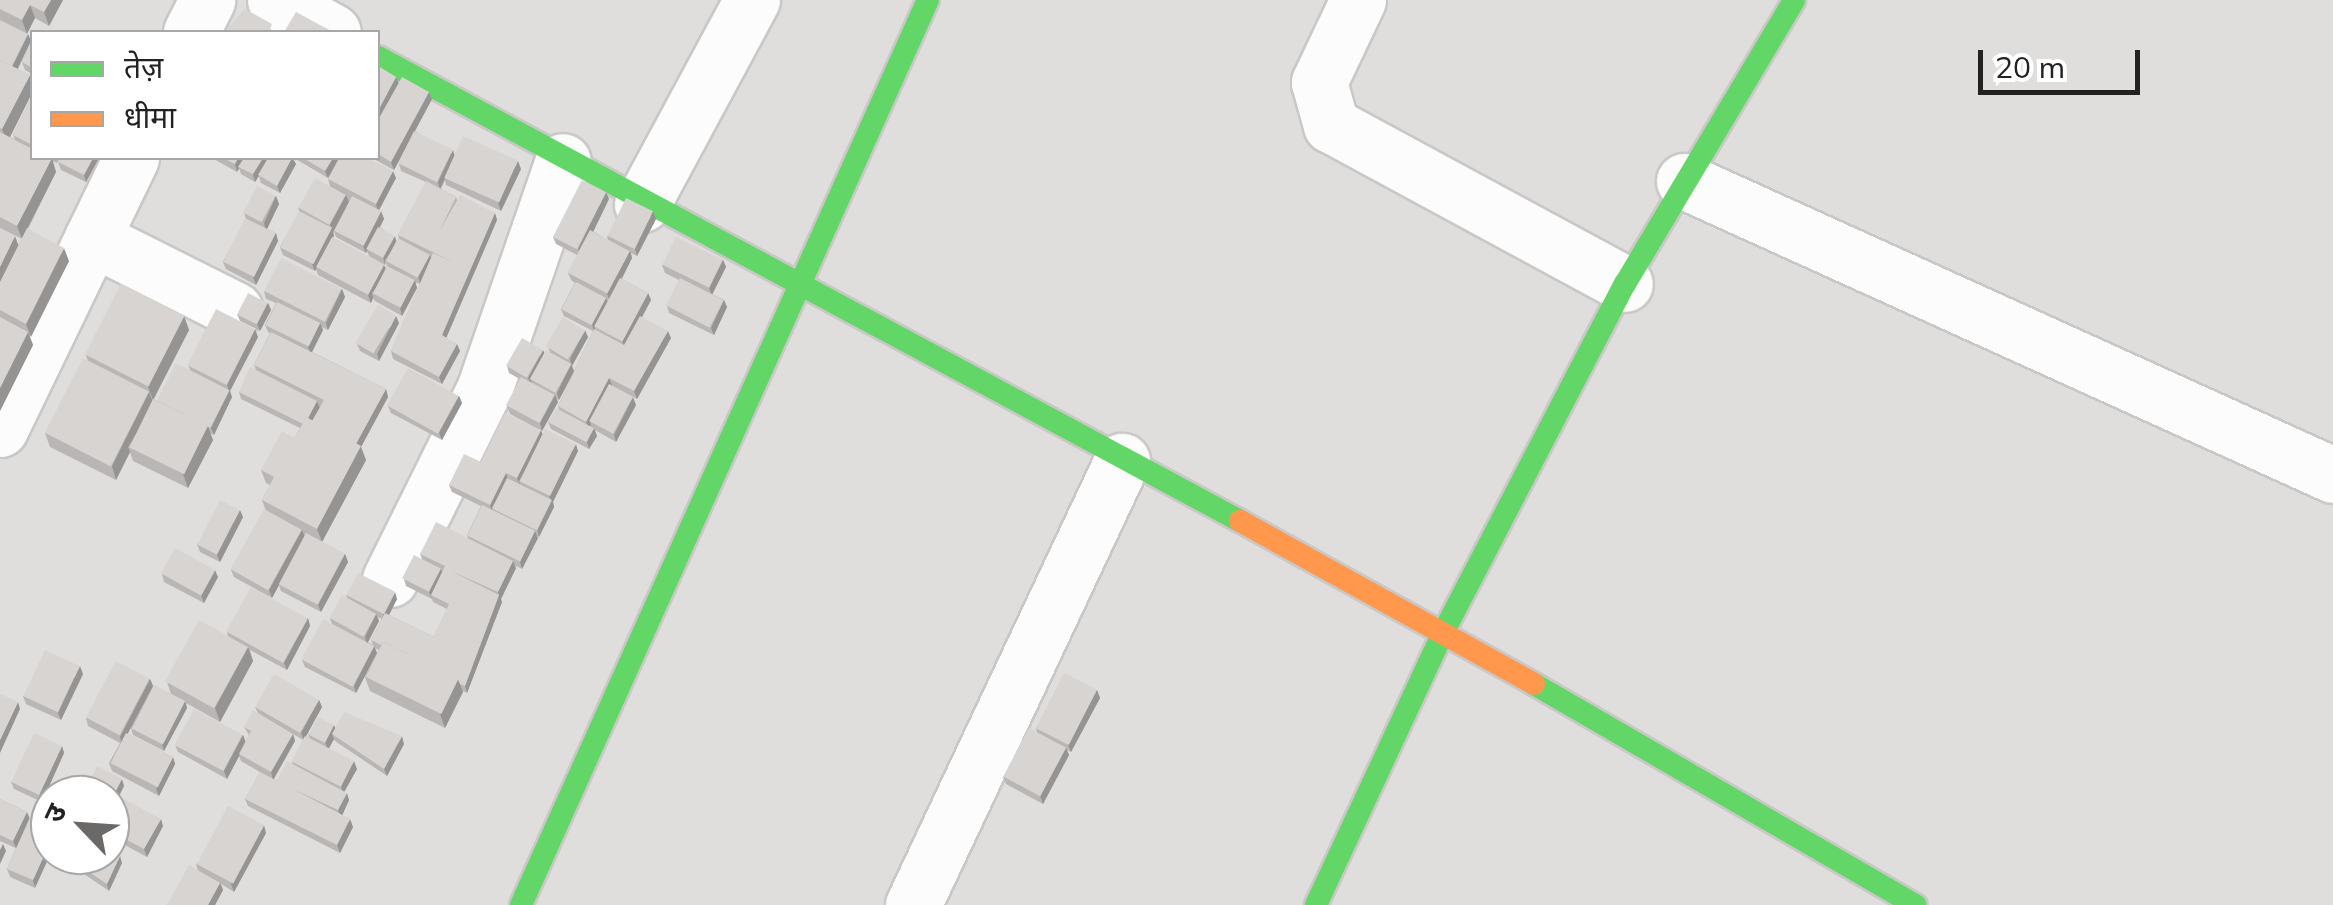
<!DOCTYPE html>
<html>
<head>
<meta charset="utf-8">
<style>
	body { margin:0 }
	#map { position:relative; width:2333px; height:905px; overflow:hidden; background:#f0eeeb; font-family:Mulish,"Noto Sans Devanagari",sans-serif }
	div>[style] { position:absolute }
	.residential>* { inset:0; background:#dfdedc }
	.roads { filter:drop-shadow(2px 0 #c9c8c7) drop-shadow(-2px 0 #c9c8c7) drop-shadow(0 2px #c9c8c7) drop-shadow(0 -2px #c9c8c7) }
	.street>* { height:55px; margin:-27.5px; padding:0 27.5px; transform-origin:27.5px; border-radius:27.5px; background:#fdfcfc }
	.fast>* { height:22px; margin:-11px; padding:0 11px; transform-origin:11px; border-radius:11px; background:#63d668 }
	.slow>* { height:22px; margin:-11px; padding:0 11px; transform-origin:11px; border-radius:11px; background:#ff974d }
	.wall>* { inset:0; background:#b9b6b5 }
	.shaded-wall>* { inset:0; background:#969493 }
	.building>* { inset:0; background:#d7d4d2; transform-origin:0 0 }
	span { translate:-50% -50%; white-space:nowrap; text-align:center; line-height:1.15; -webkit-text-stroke:10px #fff; paint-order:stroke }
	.legend { position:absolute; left:30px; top:30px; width:350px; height:130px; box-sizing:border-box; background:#fff; border:2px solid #a7a7a7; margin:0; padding:12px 18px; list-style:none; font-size:30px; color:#222 }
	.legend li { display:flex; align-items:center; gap:20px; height:50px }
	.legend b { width:50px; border:2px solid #a7a7a7 }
	.north { position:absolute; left:30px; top:775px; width:100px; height:100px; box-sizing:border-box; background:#fff; border:2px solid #a7a7a7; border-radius:50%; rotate:295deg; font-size:28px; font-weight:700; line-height:40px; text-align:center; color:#222 }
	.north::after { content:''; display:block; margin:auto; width:35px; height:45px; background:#6a6968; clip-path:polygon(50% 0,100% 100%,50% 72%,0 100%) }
	.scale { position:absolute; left:1978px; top:50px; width:162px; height:45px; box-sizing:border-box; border:5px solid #222; border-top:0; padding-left:12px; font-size:30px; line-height:35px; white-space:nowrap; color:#222; -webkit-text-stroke:8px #fff; paint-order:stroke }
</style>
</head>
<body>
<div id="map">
	<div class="residential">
		<i style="clip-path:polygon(evenodd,0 0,2333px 0,2333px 905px,0 905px,0 0,32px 32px,378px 32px,378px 158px,32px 158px,32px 32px,0 0,50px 795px,110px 795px,110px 855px,50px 855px,50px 795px)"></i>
	</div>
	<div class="roads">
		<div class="street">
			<i style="left:275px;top:0;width:66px;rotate:28.9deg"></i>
			<i style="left:1358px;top:0;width:91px;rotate:115.4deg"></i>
			<i style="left:1319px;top:82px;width:45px;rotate:74.4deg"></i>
			<i style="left:1331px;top:125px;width:334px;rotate:28.4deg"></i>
			<i style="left:191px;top:32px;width:36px;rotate:-63deg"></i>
			<i style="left:1684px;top:181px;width:712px;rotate:24.37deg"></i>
			<i style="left:642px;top:204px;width:232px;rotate:-61.7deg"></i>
			<i style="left:92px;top:238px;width:160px;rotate:26.7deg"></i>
			<i style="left:0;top:429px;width:301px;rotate:-64.2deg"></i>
			<i style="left:390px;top:579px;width:211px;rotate:-63.6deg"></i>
			<i style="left:484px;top:390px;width:242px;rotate:-71deg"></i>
			<i style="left:913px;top:905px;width:491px;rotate:-64.8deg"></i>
		</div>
		<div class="fast">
			<i style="left:378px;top:57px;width:979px;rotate:28.29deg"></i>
			<i style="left:1534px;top:684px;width:441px;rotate:30.1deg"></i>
			<i style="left:521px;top:905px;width:992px;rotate:-65.79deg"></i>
			<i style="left:1316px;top:905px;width:302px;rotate:-65deg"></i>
			<i style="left:1444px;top:631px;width:391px;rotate:-62.5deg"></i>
			<i style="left:1625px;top:284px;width:330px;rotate:-59.2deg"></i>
		</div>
		<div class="slow">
			<i style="left:1240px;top:521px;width:336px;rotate:29deg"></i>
		</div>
	</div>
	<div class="wall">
		<i style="clip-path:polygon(0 0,63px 0,49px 26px,35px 18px,27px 33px,31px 41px,18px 69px,32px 93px,10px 137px,15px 139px,13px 135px,32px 96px,32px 158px,60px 158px,57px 163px,52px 161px,56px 172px,28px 229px,69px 261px,30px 337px,33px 345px,0 411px,0 229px,18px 245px,22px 239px,0 228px)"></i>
		<i style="clip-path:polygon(32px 41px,32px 74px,25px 70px,22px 62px)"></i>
		<i style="clip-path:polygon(evenodd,378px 66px,396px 77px,398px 82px,429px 92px,432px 99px,415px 131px,454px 155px,521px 169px,501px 211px,446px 185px,445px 180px,441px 189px,456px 197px,457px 200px,495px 213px,497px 220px,446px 338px,457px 344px,460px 351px,442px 384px,393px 359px,391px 351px,420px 284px,415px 282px,417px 288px,402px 316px,375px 301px,373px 298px,371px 303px,318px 275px,316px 269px,315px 271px,283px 255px,280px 247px,300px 212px,298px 208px,330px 186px,328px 179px,334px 167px,328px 178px,294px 158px,368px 158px,396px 178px,379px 210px,381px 211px,384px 219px,380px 227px,396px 241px,399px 238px,398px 235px,426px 182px,401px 171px,399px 164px,408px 144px,394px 170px,372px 158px,378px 158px,378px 66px,334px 231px,336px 237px,366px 253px,367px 251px,369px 256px,385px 265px,386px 263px,387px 266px,385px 268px,384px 265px,333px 238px,334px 231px)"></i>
		<i style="clip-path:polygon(99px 158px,86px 182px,61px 170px,58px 162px)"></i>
		<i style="clip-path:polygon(212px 158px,293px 158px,296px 164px,280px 193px,261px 183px,259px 176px,255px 182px,241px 174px,239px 168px,237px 172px)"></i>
		<i style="clip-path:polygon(276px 196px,279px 204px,267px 229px,276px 233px,278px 241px,256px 285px,226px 269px,223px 262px,246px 219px,244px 213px)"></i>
		<i style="clip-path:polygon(609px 199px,593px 231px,608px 240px,607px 236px,656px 219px,637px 256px,631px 253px,632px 258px,622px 279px,648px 293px,651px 300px,642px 317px,671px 338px,637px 399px,612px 386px,636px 405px,616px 442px,595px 430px,597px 436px,589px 449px,551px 429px,548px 422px,559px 409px,558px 406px,572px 376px,559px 400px,556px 399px,558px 402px,542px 431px,510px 414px,507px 406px,520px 379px,509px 373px,507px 366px,550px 352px,548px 347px,588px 337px,572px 366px,574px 371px,593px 331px,564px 316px,561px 309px,575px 283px,571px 280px,568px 273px,577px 255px,556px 244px,553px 237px)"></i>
		<i style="clip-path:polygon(723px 260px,726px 267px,712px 294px,724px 300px,727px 307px,714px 335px,669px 313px,667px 306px,679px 280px,665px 273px,662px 265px)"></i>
		<i style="clip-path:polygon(342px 289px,345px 297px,328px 330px,322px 327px,323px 330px,312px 352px,386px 389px,388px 397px,361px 447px,366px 460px,322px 542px,345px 554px,348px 562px,321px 612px,281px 591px,279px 585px,272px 598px,234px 577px,231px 570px,266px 511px,262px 500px,270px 485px,266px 483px,261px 470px,295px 438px,300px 428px,241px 399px,239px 392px,256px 370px,254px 365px,270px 333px,268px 332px,265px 325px,276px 303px,266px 299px,264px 291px)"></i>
		<i style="clip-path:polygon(268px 303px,271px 310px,260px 331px,240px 321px,237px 314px)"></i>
		<i style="clip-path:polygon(184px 316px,189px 330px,154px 399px,157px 401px,190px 370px,188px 365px,258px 337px,230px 391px,232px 397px,214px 435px,210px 433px,213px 440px,188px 488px,133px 461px,130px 452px,116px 480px,50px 447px,45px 433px,88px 361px,86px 355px)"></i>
		<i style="clip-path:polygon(399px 323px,379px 361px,360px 351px,357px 344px)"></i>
		<i style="clip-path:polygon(459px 396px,462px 403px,442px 440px,391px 413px,388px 406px)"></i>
		<i style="clip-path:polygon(evenodd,541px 430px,542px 434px,578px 451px,553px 502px,554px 507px,539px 537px,536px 535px,538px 538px,522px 569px,514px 565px,516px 568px,501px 599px,502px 602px,467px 693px,463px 691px,445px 728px,370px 691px,365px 677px,379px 650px,375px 648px,377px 653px,356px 693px,305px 667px,302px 660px,332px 624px,330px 618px,347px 598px,346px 595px,397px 599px,389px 615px,434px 637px,447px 609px,433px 602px,432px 599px,406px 586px,404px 579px,422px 559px,420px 554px,468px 539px,467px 535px,481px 506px,452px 492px,449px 485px,481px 462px,541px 430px,378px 617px,382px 619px,371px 640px,373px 645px,368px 642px,379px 621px,378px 617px)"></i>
		<i style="clip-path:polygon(243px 517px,220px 562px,200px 552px,197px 544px)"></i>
		<i style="clip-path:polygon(162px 574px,218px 577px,204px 603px,164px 582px)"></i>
		<i style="clip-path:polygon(308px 618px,310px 626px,287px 670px,250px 650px,253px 661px,220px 722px,186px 703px,187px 708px,164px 751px,133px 735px,131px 728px,128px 734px,173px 757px,175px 764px,159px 796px,112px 771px,109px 763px,120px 743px,88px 726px,86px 718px,150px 679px,153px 686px,171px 694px,167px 682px,228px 636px,227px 632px)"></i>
		<i style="clip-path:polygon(83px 674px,61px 720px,26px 704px,23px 696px)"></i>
		<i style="clip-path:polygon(1097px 690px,1100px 698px,1071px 752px,1067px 750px,1069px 755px,1043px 804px,1006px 784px,1003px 777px,1037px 732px,1036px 728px)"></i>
		<i style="clip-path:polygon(evenodd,319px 700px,322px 707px,306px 736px,310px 738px,308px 734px,334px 725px,335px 728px,404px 744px,387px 776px,335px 741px,334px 739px,329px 748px,357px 769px,344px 792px,349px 800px,342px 815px,353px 827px,340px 853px,248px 806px,245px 799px,260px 772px,241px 761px,239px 756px,227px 779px,178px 752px,175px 745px,243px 735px,245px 742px,249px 735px,244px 727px,258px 713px,255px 707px,319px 700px,293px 734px,303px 740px,292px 762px,293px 765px,277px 781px,274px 779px,295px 741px,293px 734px)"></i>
		<i style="clip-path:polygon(62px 746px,64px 753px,42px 802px,14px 789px,11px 782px)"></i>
		<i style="clip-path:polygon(124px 786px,119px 797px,163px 826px,147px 857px,110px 837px,110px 795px)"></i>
		<i style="clip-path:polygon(0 799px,27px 812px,35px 888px,10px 877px,7px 869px,16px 848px,0 841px)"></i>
		<i style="clip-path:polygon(266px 833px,234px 892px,221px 884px,223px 890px,215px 905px,167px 905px,198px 871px,196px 864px)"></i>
		<i style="clip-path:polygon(56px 855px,110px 855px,122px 863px,109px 891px)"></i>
	</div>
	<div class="shaded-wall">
		<i style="clip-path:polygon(51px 0,63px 0,49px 26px,44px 12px)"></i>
		<i style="clip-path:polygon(30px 5px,35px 18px,27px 34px,22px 20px)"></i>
		<i style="clip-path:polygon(28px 34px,31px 41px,15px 74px,12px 67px)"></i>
		<i style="clip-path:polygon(30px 75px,32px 82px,32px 93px,7px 143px,2px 129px)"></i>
		<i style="clip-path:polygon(396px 77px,399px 84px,380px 119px,378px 111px)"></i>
		<i style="clip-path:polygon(429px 92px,432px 99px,394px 170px,391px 162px)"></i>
		<i style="clip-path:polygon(453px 150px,455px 157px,440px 189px,438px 182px)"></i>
		<i style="clip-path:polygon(52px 158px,56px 172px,22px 239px,17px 226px)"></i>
		<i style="clip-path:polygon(93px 158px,99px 158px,86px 182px,84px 175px)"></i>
		<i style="clip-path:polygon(238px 158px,245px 158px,237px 172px,235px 164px)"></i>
		<i style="clip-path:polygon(263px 158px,270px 158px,255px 182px,253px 174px)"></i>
		<i style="clip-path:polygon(292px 158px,296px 164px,280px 193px,277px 186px)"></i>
		<i style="clip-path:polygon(333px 158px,340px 158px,328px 178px,325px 171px)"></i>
		<i style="clip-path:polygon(518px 161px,521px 169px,501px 211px,498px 203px)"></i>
		<i style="clip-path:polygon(393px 171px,396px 178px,378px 212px,376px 204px)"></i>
		<i style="clip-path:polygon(606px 192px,609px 199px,581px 257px,578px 249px)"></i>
		<i style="clip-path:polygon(346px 195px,349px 202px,333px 232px,334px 236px,315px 271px,312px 264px,332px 228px,330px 225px)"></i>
		<i style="clip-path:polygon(276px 196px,279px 204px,266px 231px,264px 223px)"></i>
		<i style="clip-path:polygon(381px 211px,384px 219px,366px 253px,363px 246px)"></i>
		<i style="clip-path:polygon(653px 211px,656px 219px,637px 256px,635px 249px)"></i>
		<i style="clip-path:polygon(495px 213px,497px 220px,444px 343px,442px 335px)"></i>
		<i style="clip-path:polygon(276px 233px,278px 241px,256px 285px,253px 277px)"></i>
		<i style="clip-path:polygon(15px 236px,20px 250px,0 290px,0 267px)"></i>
		<i style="clip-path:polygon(395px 236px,397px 244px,385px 260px,385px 265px,383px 257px)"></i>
		<i style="clip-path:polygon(64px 248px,69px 261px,31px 337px,26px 324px)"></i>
		<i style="clip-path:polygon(630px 251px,632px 258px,610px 301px,607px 294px)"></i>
		<i style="clip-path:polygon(430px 255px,432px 262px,421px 285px,418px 277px)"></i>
		<i style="clip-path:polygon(723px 260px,726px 267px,712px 295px,709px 288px)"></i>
		<i style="clip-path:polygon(384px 265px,387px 272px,372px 293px,373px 298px,371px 303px,368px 295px)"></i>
		<i style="clip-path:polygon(415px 280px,417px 288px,402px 316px,400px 308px)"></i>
		<i style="clip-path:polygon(342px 289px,345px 297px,328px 330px,326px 323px)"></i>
		<i style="clip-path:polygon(648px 293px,651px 300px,625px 349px,622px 341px)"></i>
		<i style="clip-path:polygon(606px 298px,609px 305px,595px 327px,594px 332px,592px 324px)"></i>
		<i style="clip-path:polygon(724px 300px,727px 307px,714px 335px,711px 328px)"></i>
		<i style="clip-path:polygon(268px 303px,271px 310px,260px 331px,257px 324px)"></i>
		<i style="clip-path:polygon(184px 316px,189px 330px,153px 400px,148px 387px)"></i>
		<i style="clip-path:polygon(396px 316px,399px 323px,379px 361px,377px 354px)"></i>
		<i style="clip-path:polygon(320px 323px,323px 330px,311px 354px,308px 347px)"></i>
		<i style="clip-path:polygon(255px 329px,258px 337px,230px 391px,232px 397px,214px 435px,211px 428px,229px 391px,227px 385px)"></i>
		<i style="clip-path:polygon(585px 330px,588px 337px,572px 366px,570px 359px)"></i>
		<i style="clip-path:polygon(668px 331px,671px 338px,637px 399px,634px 391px)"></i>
		<i style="clip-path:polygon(28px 332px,33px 345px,0 411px,0 388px)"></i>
		<i style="clip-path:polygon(457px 344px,460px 351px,442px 384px,439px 377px)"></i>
		<i style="clip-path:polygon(543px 350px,546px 357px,530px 379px,532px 383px,531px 385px,528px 378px)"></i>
		<i style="clip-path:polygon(571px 364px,574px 371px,559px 400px,557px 393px)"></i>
		<i style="clip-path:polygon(609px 378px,612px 385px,590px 422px,591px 425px,589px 429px,586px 422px)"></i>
		<i style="clip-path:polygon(386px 389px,388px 397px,361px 447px,366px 460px,322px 542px,317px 529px,356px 444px)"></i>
		<i style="clip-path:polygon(149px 392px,154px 405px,128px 447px,130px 452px,116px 480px,112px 466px)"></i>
		<i style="clip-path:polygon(555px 395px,558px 402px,542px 431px,540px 423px)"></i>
		<i style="clip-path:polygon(459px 396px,462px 403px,442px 440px,439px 433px)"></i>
		<i style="clip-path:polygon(633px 397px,636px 405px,616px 442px,614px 435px)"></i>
		<i style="clip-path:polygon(317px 401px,320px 408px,307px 432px,305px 425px)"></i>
		<i style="clip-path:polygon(208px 426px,213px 440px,188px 488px,183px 474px)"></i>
		<i style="clip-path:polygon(594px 428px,597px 436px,589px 449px,587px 442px)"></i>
		<i style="clip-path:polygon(541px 430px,544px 438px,519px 481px,520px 486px,517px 478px)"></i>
		<i style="clip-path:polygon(576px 444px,578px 451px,553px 502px,554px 507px,539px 537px,537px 529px,551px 501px,549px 496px)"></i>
		<i style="clip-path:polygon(506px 473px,508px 480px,492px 508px,492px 512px,490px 505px)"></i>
		<i style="clip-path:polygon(240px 510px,243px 517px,220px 562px,217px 555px)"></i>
		<i style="clip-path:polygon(302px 530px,305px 537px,272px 598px,269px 590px)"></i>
		<i style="clip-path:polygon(535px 531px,538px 538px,522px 569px,520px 562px)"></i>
		<i style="clip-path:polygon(345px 554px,348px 562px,321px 612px,318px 605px)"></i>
		<i style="clip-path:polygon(513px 561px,516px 568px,501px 599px,502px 602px,467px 693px,465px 686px,499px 595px,498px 592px)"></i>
		<i style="clip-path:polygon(441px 569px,444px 576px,431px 595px,432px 599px,429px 592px)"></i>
		<i style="clip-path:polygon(215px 570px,218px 577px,204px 603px,201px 595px)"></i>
		<i style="clip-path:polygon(395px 592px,397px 599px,386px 621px,383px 614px)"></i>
		<i style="clip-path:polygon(376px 614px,379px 621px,367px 644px,365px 637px)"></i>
		<i style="clip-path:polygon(308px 618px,310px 626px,287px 670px,284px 663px)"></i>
		<i style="clip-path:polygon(374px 646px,377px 653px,356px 693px,354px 686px)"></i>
		<i style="clip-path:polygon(248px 647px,253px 661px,220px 722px,215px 708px)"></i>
		<i style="clip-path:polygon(80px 666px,83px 674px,61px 720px,58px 713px)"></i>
		<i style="clip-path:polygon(150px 679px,153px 686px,122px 744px,120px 737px)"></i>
		<i style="clip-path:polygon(458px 679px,463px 692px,445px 728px,440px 714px)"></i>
		<i style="clip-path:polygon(1097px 690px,1100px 698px,1071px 752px,1068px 745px)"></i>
		<i style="clip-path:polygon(319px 700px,322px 707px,304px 740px,301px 733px)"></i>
		<i style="clip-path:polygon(185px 701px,187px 708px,164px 751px,162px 744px)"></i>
		<i style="clip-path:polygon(18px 702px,20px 709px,0 753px,0 740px)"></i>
		<i style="clip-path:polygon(334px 725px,337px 733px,332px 734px,334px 739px,328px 750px,325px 742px)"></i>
		<i style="clip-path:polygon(293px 734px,295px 741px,273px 780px,271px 772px)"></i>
		<i style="clip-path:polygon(243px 735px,246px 743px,227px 779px,224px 771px)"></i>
		<i style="clip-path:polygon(402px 736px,404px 744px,387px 776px,384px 769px)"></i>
		<i style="clip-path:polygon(62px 746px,64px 753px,42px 802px,39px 795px)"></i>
		<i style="clip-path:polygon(1066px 748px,1069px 755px,1043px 804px,1040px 796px)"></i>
		<i style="clip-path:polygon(173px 757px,175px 764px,159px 796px,156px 789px)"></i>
		<i style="clip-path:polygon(354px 761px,357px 769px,343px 794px,341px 786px)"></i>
		<i style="clip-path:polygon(122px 779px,124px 786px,116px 801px,114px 794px)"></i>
		<i style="clip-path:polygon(347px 793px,349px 800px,341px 818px,338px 810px)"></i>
		<i style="clip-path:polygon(27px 812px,30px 819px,16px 848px,13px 841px)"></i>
		<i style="clip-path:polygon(161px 819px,163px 826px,147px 857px,144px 849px)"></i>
		<i style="clip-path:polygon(350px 819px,353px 827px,340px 853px,337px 845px)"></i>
		<i style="clip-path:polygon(264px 825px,266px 833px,234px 892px,231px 884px)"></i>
		<i style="clip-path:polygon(50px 842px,50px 855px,35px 888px,33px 880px)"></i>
		<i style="clip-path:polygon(3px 844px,6px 851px,0 864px,0 850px)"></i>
		<i style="clip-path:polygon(120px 856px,122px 863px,109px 891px,107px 884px)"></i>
		<i style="clip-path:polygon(220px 883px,223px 890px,215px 905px,208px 905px)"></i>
	</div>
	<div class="building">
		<i style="clip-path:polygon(0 0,51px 0,44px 12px,30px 5px,22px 20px,0 9px)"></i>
		<i style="clip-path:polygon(245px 9px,272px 24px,269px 32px,224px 32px)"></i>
		<i style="clip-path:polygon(296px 12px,333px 32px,284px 32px)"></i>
		<i style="clip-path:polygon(0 20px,28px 34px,12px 66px,0 60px)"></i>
		<i style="clip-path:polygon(32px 41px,32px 68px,22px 62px)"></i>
		<i style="clip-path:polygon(0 60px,30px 75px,2px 129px,0 128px)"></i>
		<i style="clip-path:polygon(378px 66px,396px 77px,378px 111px)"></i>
		<i style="clip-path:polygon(402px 77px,429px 92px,391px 162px,378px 154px,378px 120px)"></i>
		<i style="clip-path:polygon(32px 96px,32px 145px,13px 135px)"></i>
		<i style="left:414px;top:131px;width:43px;height:36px;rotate:26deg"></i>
		<i style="clip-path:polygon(0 132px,32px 149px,32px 158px,52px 158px,17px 226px,0 217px)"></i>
		<i style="left:463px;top:136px;width:60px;height:46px;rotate:24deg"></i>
		<i style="clip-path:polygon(60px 158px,93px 158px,84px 175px,58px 162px)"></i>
		<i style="clip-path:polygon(223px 158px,238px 158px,235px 164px)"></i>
		<i style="clip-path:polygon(244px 158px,263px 158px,253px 174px,238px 167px)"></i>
		<i style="clip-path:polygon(268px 158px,292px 158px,277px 186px,258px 175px)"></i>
		<i style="clip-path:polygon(303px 158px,333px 158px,325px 171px)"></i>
		<i style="clip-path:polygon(339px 158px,368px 158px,393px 171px,376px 204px,328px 179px)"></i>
		<i style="left:315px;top:178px;width:35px;height:34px;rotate:29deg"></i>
		<i style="left:582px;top:180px;width:27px;height:64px;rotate:27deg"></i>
		<i style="clip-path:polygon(426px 181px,456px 197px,439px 232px,460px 195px,495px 213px,442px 335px,457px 344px,439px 377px,391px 351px,433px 253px,455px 263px,398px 235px)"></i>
		<i style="left:257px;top:186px;width:21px;height:30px;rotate:28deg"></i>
		<i style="left:352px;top:196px;width:33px;height:39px;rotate:27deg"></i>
		<i style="left:626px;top:198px;width:30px;height:42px;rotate:26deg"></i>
		<i style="left:299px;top:211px;width:37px;height:41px;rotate:27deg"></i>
		<i style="left:245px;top:218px;width:34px;height:49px;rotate:26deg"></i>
		<i style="left:378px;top:227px;width:19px;height:25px;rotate:28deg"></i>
		<i style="clip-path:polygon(27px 228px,64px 248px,26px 324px,0 310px,0 282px)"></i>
		<i style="clip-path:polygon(0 229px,15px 236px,0 267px)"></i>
		<i style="left:590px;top:230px;width:45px;height:48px;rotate:28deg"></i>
		<i style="left:332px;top:237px;width:59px;height:34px;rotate:28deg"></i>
		<i style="left:676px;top:237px;width:52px;height:31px;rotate:26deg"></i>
		<i style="left:398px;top:238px;width:36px;height:26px;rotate:28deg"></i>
		<i style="left:281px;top:258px;width:68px;height:37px;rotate:27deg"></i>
		<i style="left:387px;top:266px;width:31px;height:31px;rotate:27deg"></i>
		<i style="left:620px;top:278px;width:32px;height:55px;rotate:28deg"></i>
		<i style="left:680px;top:278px;width:49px;height:31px;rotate:27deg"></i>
		<i style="left:576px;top:282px;width:34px;height:31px;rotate:28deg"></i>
		<i style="left:121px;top:284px;width:71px;height:79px;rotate:27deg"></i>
		<i style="left:248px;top:293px;width:22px;height:24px;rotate:27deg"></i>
		<i style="left:277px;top:302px;width:48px;height:26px;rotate:26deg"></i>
		<i style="left:378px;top:305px;width:21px;height:44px;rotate:31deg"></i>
		<i style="left:216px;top:309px;width:44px;height:63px;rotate:27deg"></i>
		<i style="clip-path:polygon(640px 316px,668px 331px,634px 391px,609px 378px,586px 422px,558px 406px,594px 329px,624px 345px)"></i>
		<i style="clip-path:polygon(0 317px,28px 332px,0 388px)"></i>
		<i style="left:563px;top:317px;width:26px;height:34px;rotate:31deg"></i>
		<i style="clip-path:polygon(271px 332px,386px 389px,356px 444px,312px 421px,324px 400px,254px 365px)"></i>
		<i style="left:522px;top:338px;width:24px;height:32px;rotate:30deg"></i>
		<i style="left:546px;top:350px;width:29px;height:33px;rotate:29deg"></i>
		<i style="left:83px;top:358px;width:74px;height:84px;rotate:27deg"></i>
		<i style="left:176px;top:363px;width:60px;height:42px;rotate:27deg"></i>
		<i style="clip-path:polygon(250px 367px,317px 401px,308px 418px,306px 417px,303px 424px,239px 392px)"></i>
		<i style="left:408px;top:368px;width:58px;height:43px;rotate:29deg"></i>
		<i style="left:521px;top:377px;width:38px;height:32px;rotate:28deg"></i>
		<i style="left:609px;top:384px;width:27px;height:42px;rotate:28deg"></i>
		<i style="left:153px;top:399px;width:61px;height:54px;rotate:26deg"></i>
		<i style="left:556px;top:408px;width:43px;height:16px;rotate:28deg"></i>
		<i style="clip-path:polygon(505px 413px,541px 430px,517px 478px,506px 473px,490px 505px,449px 485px,464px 454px,481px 462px)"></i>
		<i style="clip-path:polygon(306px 417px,361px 446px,317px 529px,262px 500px,274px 477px,261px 470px,282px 431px,295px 438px)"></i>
		<i style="left:545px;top:429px;width:34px;height:58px;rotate:26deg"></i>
		<i style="left:507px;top:478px;width:50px;height:34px;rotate:26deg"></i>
		<i style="left:220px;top:500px;width:22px;height:50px;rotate:27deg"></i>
		<i style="left:482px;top:505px;width:59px;height:34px;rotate:26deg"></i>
		<i style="left:264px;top:509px;width:43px;height:69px;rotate:29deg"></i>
		<i style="clip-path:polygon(436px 522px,513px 561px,498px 592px,451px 571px,499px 595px,465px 686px,460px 684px,458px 679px,383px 642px,381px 645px,371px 640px,385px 613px,434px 637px,449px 604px,431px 595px,445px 566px,420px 554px)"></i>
		<i style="left:306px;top:533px;width:44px;height:58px;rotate:28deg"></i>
		<i style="left:175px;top:548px;width:46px;height:29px;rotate:29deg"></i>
		<i style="left:414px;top:555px;width:30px;height:26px;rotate:27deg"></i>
		<i style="left:358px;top:573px;width:42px;height:25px;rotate:27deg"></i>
		<i style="left:251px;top:587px;width:65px;height:51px;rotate:29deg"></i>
		<i style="left:342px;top:595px;width:39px;height:26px;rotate:29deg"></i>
		<i style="left:323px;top:619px;width:58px;height:46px;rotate:28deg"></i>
		<i style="left:199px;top:620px;width:56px;height:70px;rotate:29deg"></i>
		<i style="left:383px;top:642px;width:84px;height:39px;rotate:26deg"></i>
		<i style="left:45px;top:650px;width:38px;height:51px;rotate:25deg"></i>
		<i style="left:116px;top:661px;width:38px;height:64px;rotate:28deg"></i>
		<i style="left:1064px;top:673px;width:37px;height:62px;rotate:27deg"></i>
		<i style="left:274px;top:674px;width:52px;height:38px;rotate:30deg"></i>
		<i style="left:154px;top:685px;width:35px;height:49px;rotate:27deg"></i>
		<i style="clip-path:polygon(0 694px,18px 702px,0 740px)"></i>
		<i style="left:194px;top:709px;width:55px;height:41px;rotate:28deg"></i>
		<i style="clip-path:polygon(253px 710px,293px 734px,271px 772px,239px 754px,251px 731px,244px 727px)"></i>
		<i style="clip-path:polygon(344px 712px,402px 736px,384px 769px,332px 734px)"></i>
		<i style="left:318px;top:717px;width:18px;height:20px;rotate:27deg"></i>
		<i style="left:1029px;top:728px;width:42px;height:55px;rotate:28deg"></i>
		<i style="left:34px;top:733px;width:31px;height:54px;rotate:25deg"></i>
		<i style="left:126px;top:733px;width:53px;height:34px;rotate:27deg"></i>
		<i style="left:305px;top:736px;width:55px;height:29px;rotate:27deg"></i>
		<i style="clip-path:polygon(287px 761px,347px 793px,338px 810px,293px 789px,350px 819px,337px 845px,245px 799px,260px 772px,277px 781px)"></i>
		<i style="clip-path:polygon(97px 766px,122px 779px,114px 794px,161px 819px,144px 849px,110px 831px,110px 795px,82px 795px)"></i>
		<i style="clip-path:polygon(0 799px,27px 812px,13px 841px,0 835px)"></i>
		<i style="left:228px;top:806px;width:41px;height:66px;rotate:28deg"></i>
		<i style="clip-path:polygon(31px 815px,50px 823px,50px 842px,33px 880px,7px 869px)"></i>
		<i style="clip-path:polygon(110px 851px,120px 856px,107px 884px,64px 855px,110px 855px)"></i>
		<i style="clip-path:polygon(189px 865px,220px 883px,208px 905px,167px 905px)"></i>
	</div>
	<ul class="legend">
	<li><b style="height:12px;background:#63d668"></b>तेज़</li>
	<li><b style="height:12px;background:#ff974d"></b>धीमा</li>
	</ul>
	<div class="north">उ</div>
	<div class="scale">20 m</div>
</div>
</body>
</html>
